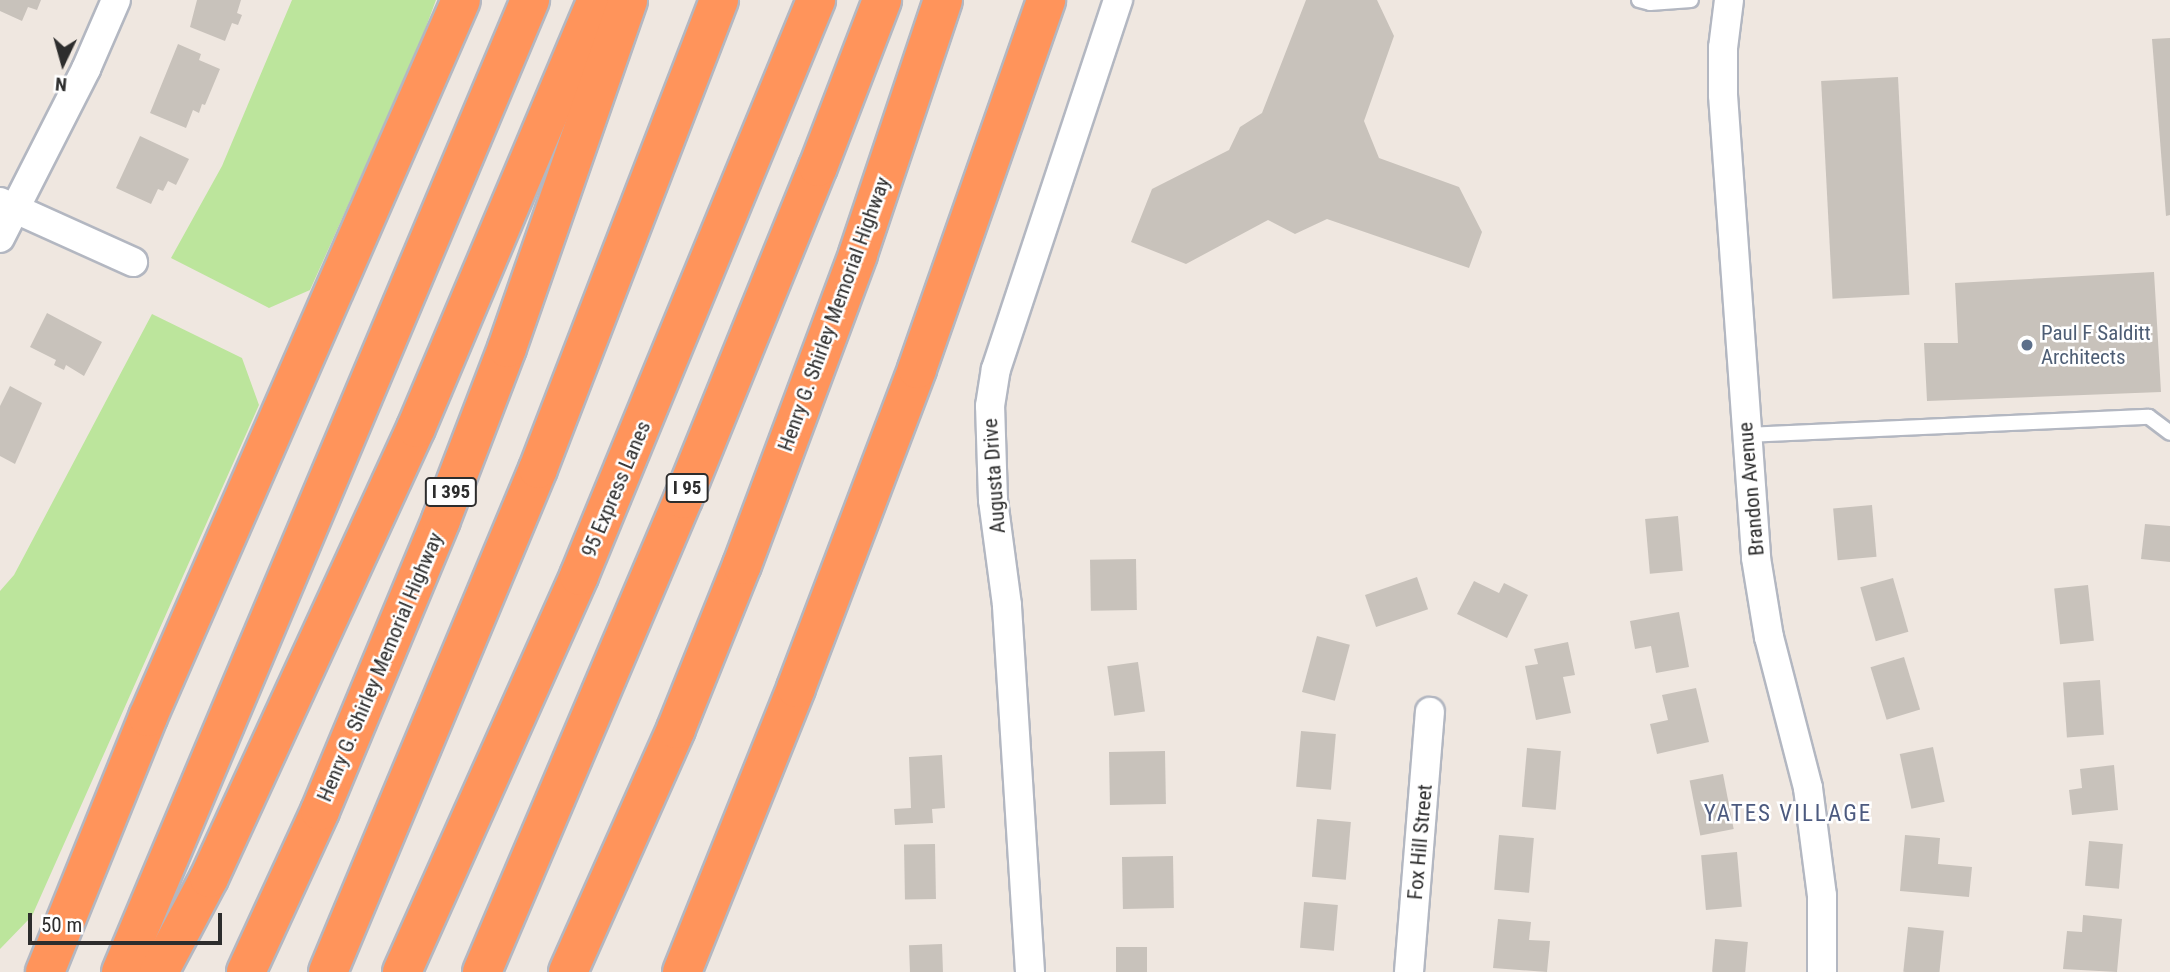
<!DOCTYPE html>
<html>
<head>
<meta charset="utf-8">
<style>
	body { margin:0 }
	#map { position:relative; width:2170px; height:972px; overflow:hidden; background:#efe7e0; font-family:"Roboto Condensed",sans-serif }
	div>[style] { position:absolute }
	.green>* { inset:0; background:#bce59c }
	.building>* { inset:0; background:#c8c2bb; transform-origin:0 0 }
	.roads { filter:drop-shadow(2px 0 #b3b7c1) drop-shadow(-2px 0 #b3b7c1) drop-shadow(0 2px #b3b7c1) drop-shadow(0 -2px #b3b7c1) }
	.lane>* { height:14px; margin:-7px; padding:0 7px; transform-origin:7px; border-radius:7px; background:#fff }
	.street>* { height:28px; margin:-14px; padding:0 14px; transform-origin:14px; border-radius:14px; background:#fff }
	.highway>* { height:38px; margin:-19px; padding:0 19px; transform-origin:19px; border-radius:19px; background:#ff945b }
	.dots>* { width:19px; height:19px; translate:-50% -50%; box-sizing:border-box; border:4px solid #fff; border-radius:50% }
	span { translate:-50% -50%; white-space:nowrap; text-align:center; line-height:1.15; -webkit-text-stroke:5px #fff; paint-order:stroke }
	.shield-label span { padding:2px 5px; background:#fff; border:2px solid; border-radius:5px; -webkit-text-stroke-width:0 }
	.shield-label { font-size:19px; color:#2d2d2d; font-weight:700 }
	.street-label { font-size:21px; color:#2d2d2d }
	.service-label { font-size:21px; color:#4e5e75 }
	.left { translate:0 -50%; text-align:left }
	.neighbourhood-label { font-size:23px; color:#4c5a7f; letter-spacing:2px }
	.north { position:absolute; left:28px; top:28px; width:70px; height:70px; -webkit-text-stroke:5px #fff; paint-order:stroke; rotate:185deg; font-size:19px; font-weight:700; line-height:28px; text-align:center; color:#2d2d2d }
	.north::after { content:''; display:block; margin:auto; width:24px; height:32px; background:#2d2d2d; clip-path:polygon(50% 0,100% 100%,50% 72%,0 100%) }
	.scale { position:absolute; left:28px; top:913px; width:194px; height:32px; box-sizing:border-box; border:4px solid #2d2d2d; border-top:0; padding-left:9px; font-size:21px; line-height:24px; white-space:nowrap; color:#2d2d2d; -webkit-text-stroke:5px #fff; paint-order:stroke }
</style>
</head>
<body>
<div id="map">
	<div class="green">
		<i style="clip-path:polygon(292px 0,436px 0,416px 54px,310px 290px,269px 308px,171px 258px,222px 166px)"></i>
		<i style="clip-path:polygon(152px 314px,242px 358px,259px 405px,32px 916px,0 949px,0 591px,14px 575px)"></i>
	</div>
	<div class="building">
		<i style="clip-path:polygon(0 0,41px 0,37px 10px,28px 7px,22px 21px,0 11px)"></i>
		<i style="clip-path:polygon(197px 0,241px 0,237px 13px,242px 15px,238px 25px,232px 23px,225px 41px,190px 27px)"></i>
		<i style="clip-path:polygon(1306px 0,1377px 0,1394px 36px,1364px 121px,1379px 158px,1459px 187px,1482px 232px,1469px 268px,1327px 219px,1295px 234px,1268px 220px,1186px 264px,1131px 242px,1152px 189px,1229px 150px,1240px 127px,1262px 113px)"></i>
		<i style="clip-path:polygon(2170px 38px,2170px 215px,2166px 216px,2152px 39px)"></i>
		<i style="clip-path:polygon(178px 44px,201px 54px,199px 60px,220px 69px,205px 105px,202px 104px,199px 113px,193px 110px,186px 128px,150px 113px)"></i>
		<i style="left:1898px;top:77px;width:218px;height:77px;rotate:87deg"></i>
		<i style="clip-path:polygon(140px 136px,189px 159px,176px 185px,168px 181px,163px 191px,158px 189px,151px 204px,116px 188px)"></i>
		<i style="clip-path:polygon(2154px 272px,2161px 392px,1927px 401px,1924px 343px,1958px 343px,1955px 283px)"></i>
		<i style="clip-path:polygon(47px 313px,102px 342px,84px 376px,66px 365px,64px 370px,54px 365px,56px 360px,30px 347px)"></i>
		<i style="clip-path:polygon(10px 386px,42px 403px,15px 464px,0 456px,0 406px)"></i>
		<i style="left:1872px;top:505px;width:52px;height:39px;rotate:85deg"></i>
		<i style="left:1678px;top:516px;width:55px;height:33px;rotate:85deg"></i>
		<i style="clip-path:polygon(2145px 524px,2170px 526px,2170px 562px,2141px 559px)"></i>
		<i style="left:1136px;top:559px;width:51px;height:46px;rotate:89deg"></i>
		<i style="left:1417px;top:577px;width:34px;height:55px;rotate:71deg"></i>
		<i style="left:1893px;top:578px;width:56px;height:34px;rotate:74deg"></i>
		<i style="clip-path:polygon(1474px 581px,1499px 593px,1504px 583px,1528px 595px,1507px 638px,1457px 614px)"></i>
		<i style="left:2088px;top:585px;width:56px;height:34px;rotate:84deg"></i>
		<i style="clip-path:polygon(1679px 612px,1689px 667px,1656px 673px,1651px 646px,1635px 649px,1630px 621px)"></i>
		<i style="left:1317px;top:636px;width:34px;height:58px;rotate:15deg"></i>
		<i style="clip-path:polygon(1568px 642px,1575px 675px,1563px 677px,1571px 713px,1536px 720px,1525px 666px,1538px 664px,1534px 649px)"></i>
		<i style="left:1904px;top:657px;width:55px;height:35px;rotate:73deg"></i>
		<i style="left:1138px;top:662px;width:50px;height:31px;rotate:82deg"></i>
		<i style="left:2100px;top:680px;width:55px;height:37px;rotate:86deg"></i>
		<i style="clip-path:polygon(1696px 688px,1709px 742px,1657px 754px,1650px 724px,1668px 720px,1662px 695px)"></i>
		<i style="left:1301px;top:731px;width:35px;height:56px;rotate:5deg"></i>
		<i style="left:1933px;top:747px;width:56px;height:34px;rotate:78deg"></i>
		<i style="left:1527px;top:748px;width:34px;height:59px;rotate:5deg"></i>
		<i style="left:1165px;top:751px;width:53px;height:56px;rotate:89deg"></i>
		<i style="clip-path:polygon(942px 755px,945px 808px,932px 809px,933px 823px,895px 825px,894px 809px,911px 808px,909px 757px)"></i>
		<i style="clip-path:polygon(2114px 765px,2118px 810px,2072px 815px,2069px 790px,2082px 788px,2080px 769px)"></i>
		<i style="left:1723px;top:774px;width:56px;height:34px;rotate:79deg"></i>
		<i style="left:1317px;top:819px;width:34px;height:58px;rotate:5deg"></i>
		<i style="left:1499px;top:835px;width:35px;height:55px;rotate:5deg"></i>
		<i style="clip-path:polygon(1905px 835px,1940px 838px,1938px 864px,1972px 867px,1969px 897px,1900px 891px)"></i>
		<i style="left:2089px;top:841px;width:34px;height:45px;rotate:5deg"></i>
		<i style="left:935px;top:844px;width:55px;height:31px;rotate:89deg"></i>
		<i style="left:1737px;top:852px;width:55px;height:36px;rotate:85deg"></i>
		<i style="left:1173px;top:856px;width:52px;height:51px;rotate:89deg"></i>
		<i style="left:1304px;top:902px;width:34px;height:46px;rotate:5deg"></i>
		<i style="clip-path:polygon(2083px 915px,2122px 919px,2117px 972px,2063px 969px,2067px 931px,2082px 932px)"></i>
		<i style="clip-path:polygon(1498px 919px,1531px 922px,1529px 940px,1550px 941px,1547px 972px,1493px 968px)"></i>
		<i style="left:1908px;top:927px;width:36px;height:45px;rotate:6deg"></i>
		<i style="left:1715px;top:939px;width:33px;height:33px;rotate:5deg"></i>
		<i style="left:942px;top:944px;width:28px;height:33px;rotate:88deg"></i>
		<i style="left:1116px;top:947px;width:31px;height:25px"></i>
	</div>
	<div class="roads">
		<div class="lane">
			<i style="left:1639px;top:0;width:11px;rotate:15deg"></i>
			<i style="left:1650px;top:3px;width:41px;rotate:-4.2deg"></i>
			<i style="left:1746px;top:435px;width:403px;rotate:-2.6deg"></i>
			<i style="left:2149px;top:417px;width:26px;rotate:37deg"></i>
		</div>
		<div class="street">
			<i style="left:1729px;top:0;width:48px;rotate:97.1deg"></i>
			<i style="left:1723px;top:48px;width:47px;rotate:90deg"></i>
			<i style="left:1723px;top:95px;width:464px;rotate:85.9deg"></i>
			<i style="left:1756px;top:558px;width:80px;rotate:80.7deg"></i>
			<i style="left:1769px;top:637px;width:156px;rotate:75.5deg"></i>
			<i style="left:1808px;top:788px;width:109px;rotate:82.6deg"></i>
			<i style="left:1822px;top:896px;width:76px;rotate:90deg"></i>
			<i style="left:0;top:202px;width:146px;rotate:24.3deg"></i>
			<i style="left:0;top:238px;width:190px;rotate:-63deg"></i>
			<i style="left:86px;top:69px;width:75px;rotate:-66.5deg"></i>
			<i style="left:1030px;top:972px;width:368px;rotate:-93.6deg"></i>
			<i style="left:1007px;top:605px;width:106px;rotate:-97.6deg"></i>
			<i style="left:993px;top:500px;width:94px;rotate:-91.8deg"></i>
			<i style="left:990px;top:406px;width:37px;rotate:-81deg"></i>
			<i style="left:996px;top:369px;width:389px;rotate:-71.7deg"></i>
			<i style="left:1409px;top:972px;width:261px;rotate:-85.4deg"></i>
		</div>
		<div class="highway">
			<i style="left:45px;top:972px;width:275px;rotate:-68deg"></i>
			<i style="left:148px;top:717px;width:782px;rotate:-66.42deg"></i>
			<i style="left:121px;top:972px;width:1055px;rotate:-67.18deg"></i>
			<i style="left:159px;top:972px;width:106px;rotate:-62deg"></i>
			<i style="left:209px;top:878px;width:495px;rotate:-65.3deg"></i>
			<i style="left:416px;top:428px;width:465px;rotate:-67.1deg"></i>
			<i style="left:246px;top:972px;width:177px;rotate:-65.3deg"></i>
			<i style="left:320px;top:811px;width:315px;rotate:-67.4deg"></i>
			<i style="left:441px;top:520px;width:184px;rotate:-69deg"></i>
			<i style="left:507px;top:348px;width:368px;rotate:-70.8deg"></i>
			<i style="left:328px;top:972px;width:545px;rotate:-67.34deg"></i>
			<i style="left:538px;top:469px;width:503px;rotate:-68.9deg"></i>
			<i style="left:402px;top:972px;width:434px;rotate:-65.9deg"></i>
			<i style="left:579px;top:576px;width:623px;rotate:-67.63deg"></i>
			<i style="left:482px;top:972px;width:514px;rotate:-66.98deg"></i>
			<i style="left:683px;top:499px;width:358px;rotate:-67.9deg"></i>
			<i style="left:818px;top:167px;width:179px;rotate:-69deg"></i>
			<i style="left:568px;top:972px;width:266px;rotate:-66deg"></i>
			<i style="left:676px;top:729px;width:177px;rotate:-68.1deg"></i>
			<i style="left:742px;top:565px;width:332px;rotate:-69.5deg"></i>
			<i style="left:858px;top:254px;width:268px;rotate:-71.5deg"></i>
			<i style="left:682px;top:972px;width:306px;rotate:-68.1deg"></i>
			<i style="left:796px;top:688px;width:341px;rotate:-69.2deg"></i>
			<i style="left:917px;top:369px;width:391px;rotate:-70.7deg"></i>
		</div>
	</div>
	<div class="dots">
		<i style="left:2027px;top:345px;background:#5c6f8a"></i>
	</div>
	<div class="shield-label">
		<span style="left:687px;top:488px">I 95</span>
		<span style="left:451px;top:492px">I 395</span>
	</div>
	<div class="street-label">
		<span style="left:834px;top:314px;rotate:-70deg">Henry G. Shirley Memorial Highway</span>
		<span style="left:994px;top:476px;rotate:-94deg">Augusta Drive</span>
		<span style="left:616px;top:489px;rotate:-67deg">95 Express Lanes</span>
		<span style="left:1751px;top:489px;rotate:-95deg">Brandon Avenue</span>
		<span style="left:380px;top:667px;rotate:-67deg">Henry G. Shirley Memorial Highway</span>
		<span style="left:1420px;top:842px;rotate:-85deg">Fox Hill Street</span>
	</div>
	<div class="service-label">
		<span class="left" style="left:2041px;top:345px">Paul F Salditt<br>Architects</span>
	</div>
	<div class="neighbourhood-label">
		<span style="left:1788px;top:814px">YATES VILLAGE</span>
	</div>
	<div class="north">N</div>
	<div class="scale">50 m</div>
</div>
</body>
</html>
